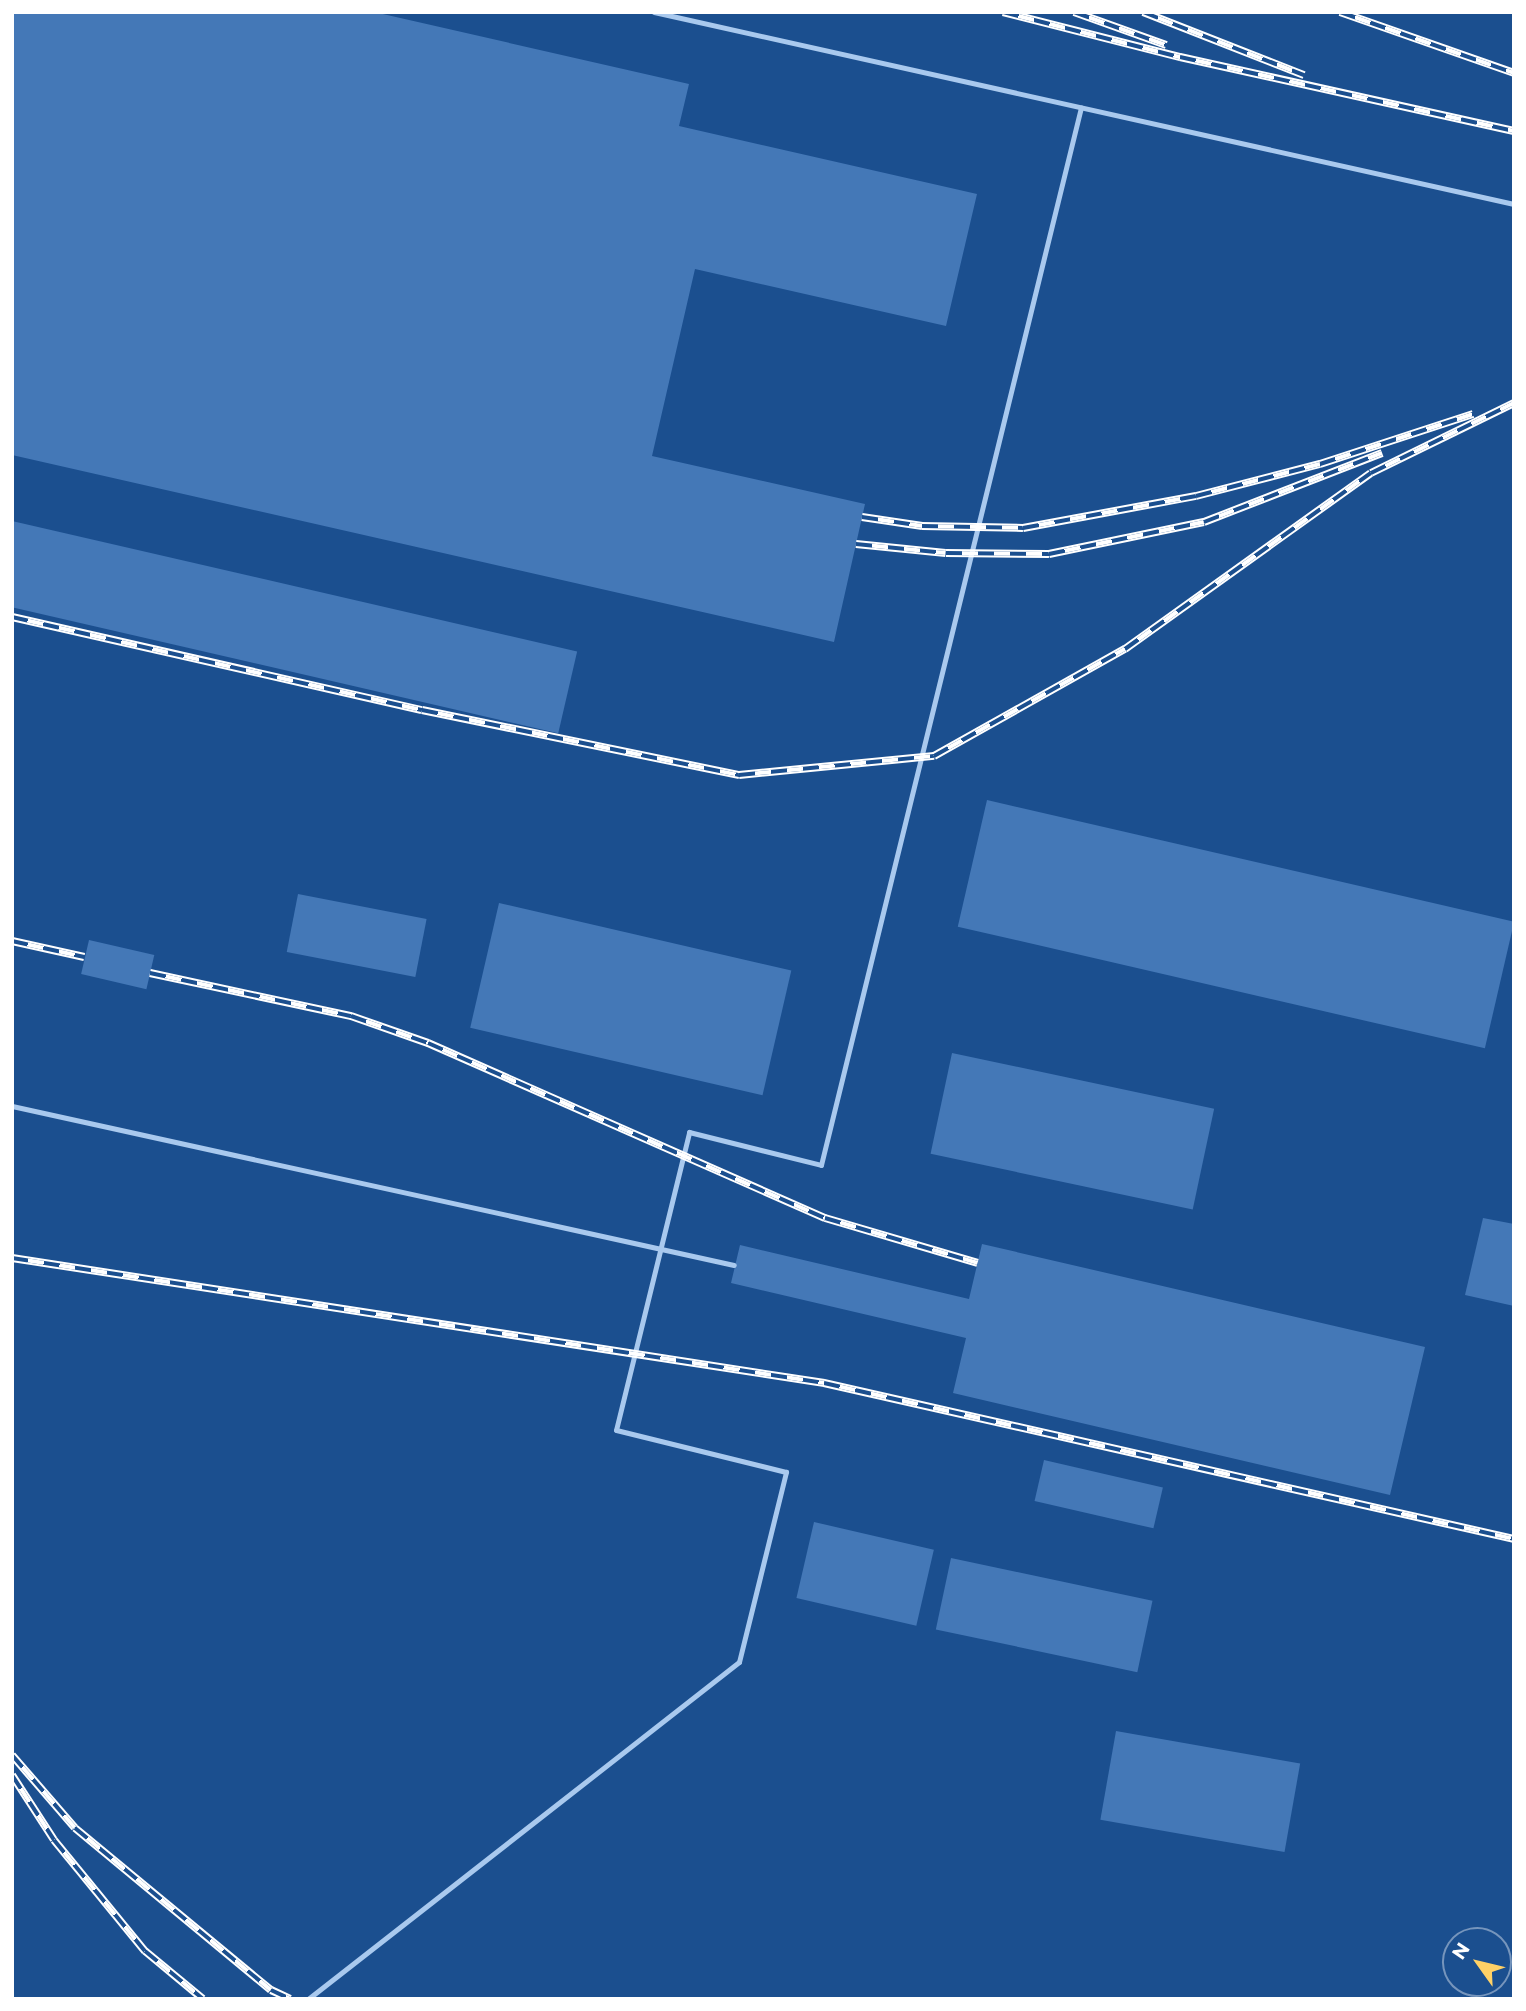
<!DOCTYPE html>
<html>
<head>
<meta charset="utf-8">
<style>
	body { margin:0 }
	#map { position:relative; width:1526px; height:2011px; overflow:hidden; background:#1b4f8f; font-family:Montserrat,sans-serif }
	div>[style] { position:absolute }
	.building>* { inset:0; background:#4478b7; transform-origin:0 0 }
	.lane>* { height:5px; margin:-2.5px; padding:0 2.5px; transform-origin:2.5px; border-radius:2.5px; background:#a9c9ee }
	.rail>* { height:8px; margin-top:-4px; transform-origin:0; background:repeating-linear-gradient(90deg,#1b4f8f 0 16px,#fff 0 32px); box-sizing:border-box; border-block:2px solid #fff }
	span { translate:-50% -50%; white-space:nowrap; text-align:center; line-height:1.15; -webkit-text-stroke:7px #1b4f8f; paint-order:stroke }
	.frame { position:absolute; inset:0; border:14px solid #fff; pointer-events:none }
	.north { position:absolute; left:1442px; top:1927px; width:70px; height:70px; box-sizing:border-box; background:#1b4f8f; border:2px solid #7695bc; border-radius:50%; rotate:304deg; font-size:19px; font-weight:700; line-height:28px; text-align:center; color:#fff }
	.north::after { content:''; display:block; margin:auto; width:24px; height:32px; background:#ffd166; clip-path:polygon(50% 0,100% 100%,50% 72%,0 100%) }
</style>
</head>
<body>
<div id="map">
	<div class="building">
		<i style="clip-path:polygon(12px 12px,374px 12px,689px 84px,679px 126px,977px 194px,946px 326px,695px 269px,652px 456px,865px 504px,834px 642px,12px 455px)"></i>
		<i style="left:12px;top:521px;width:580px;height:84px;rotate:13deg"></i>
		<i style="left:987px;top:800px;width:541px;height:130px;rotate:13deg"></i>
		<i style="left:298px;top:894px;width:131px;height:59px;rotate:11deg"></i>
		<i style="left:499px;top:903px;width:300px;height:128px;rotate:13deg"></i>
		<i style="left:89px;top:940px;width:67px;height:35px;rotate:13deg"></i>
		<i style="left:952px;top:1053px;width:268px;height:103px;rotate:12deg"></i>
		<i style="clip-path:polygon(1483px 1218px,1514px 1224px,1514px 1306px,1465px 1295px)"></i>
		<i style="clip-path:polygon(982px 1244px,1425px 1347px,1390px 1495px,953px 1393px,966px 1338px,731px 1283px,740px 1245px,969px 1299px)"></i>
		<i style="left:1044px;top:1460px;width:122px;height:42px;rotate:13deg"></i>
		<i style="left:814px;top:1522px;width:123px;height:78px;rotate:13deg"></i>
		<i style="left:951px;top:1558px;width:206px;height:73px;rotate:12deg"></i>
		<i style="left:1116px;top:1731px;width:187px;height:90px;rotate:10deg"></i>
	</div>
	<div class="lane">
		<i style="left:654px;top:12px;width:881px;rotate:12.59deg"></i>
		<i style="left:12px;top:1106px;width:739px;rotate:12.42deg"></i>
		<i style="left:308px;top:1999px;width:547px;rotate:-38.02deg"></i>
		<i style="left:739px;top:1662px;width:196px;rotate:-76.1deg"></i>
		<i style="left:786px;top:1472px;width:175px;rotate:-166.1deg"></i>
		<i style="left:616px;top:1430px;width:307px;rotate:-76.2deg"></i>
		<i style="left:689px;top:1132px;width:136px;rotate:14deg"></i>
		<i style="left:821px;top:1165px;width:1089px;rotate:-76.19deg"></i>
	</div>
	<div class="rail">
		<i style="left:1003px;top:12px;width:183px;rotate:14.3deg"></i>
		<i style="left:1180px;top:57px;width:342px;rotate:12.5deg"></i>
		<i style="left:1074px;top:12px;width:98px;rotate:19.7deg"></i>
		<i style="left:1143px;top:12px;width:173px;rotate:21.4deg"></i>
		<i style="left:1340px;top:12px;width:184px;rotate:19.3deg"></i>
		<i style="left:862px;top:517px;width:61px;rotate:8.5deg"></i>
		<i style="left:922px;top:526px;width:101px;rotate:1.1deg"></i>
		<i style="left:1023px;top:528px;width:176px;rotate:-10.5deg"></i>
		<i style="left:1196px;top:496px;width:128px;rotate:-14.5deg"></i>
		<i style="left:1320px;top:464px;width:161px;rotate:-18.1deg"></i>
		<i style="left:856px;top:544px;width:90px;rotate:5.7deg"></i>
		<i style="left:946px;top:553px;width:103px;rotate:0.6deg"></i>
		<i style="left:1049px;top:554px;width:158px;rotate:-11.7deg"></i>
		<i style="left:1204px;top:522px;width:191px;rotate:-21.2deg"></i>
		<i style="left:12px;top:617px;width:420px;rotate:12.8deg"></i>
		<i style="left:422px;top:710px;width:324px;rotate:11.6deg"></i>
		<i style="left:739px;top:775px;width:196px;rotate:-5.6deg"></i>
		<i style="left:934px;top:756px;width:219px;rotate:-29.3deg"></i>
		<i style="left:1125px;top:649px;width:302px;rotate:-35.6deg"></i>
		<i style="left:1371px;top:473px;width:159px;rotate:-26.1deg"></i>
		<i style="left:12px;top:941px;width:74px;rotate:12.5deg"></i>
		<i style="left:150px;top:973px;width:206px;rotate:12.1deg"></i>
		<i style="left:351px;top:1016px;width:82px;rotate:19.3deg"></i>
		<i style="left:428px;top:1043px;width:434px;rotate:23.8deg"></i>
		<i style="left:825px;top:1218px;width:159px;rotate:16.4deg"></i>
		<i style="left:12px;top:1258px;width:822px;rotate:8.75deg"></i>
		<i style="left:824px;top:1383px;width:707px;rotate:12.74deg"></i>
		<i style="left:12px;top:1755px;width:96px;rotate:49.2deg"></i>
		<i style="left:75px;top:1828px;width:254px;rotate:39.6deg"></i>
		<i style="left:271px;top:1990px;width:21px;rotate:25deg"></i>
		<i style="left:12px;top:1775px;width:77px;rotate:57.1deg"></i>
		<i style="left:54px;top:1840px;width:144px;rotate:50.7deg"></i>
		<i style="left:145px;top:1951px;width:75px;rotate:39.6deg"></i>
	</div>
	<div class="frame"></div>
	<div class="north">N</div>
</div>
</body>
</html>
